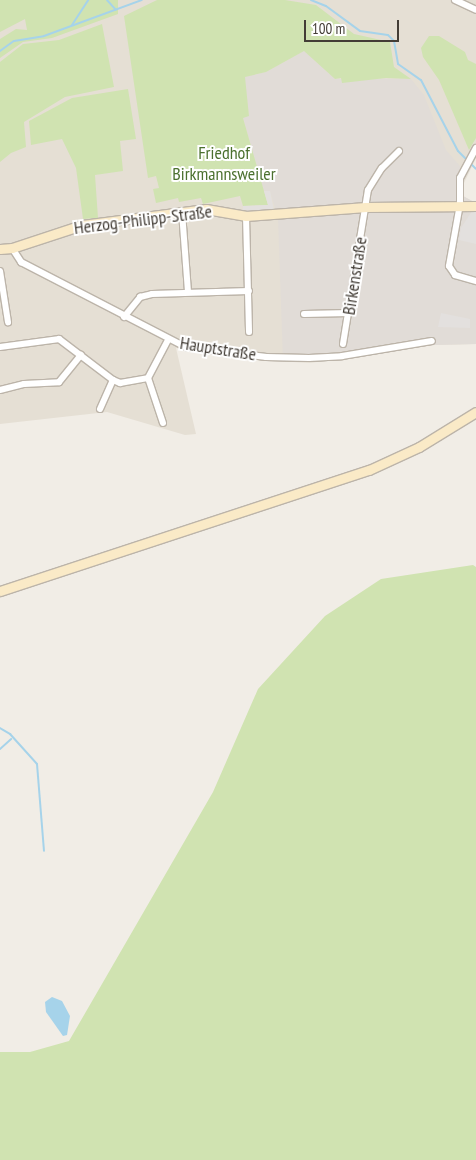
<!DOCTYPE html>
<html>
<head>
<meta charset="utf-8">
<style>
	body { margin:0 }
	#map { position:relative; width:476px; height:1160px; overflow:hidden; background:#f1ede6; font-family:"PT Sans Narrow",sans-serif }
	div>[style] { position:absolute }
	.residential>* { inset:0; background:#e5dfd4 }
	.industrial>* { inset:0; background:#e1dcd7 }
	.green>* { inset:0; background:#d0e3b1 }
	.parking>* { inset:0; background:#e3e0de }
	.water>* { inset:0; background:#a6d3ea }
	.stream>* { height:2px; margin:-1px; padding:0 1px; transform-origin:1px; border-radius:1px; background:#a6d3ea }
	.roads { filter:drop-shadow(1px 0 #bcb4a9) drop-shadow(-1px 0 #bcb4a9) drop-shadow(0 1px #bcb4a9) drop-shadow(0 -1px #bcb4a9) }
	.street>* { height:6px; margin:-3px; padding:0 3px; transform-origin:3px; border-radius:3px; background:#fff }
	.secondary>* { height:9px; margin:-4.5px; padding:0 4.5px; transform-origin:4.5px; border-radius:4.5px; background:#faeac7 }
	span { translate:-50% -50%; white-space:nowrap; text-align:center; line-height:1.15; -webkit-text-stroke:4px #fff; paint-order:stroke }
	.park-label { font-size:18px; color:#4b702e }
	.street-label { font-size:18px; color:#433d36 }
	.scale { position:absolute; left:304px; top:20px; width:95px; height:22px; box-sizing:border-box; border:2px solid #433d36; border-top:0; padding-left:6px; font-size:15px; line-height:18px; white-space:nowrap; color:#433d36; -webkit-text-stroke:4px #fff; paint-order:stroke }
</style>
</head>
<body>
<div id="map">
	<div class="residential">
		<i style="clip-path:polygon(0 0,476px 0,476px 158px,464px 183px,463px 196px,475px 203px,476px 344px,434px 345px,310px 363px,243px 359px,176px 348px,196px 434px,185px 435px,107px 412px,0 424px)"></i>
	</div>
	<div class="industrial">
		<i style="clip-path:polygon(304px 51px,335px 79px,411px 79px,424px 95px,446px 150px,460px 166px,463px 196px,476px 203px,476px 344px,434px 345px,312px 362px,283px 361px,278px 218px,270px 191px,264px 191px,243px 117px,249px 115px,244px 77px,266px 72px)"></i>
	</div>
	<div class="green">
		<i style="clip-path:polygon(0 0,118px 0,118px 14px,52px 38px,23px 42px,0 58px,0 39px,16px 29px,27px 30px,25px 19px,0 32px)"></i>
		<i style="clip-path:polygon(157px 0,285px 0,316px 5px,354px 34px,390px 42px,394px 67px,411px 79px,386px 78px,342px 83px,341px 78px,335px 79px,304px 51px,266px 72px,245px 77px,249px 116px,243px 118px,268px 205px,243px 206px,240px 196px,203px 204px,201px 198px,179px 202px,178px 198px,156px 203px,153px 189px,159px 188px,156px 176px,148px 178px,124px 16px)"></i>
		<i style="clip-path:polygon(102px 24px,114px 87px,65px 97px,24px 122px,26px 147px,11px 153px,0 162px,0 62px,23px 44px,59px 40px)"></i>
		<i style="clip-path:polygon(429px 36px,439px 36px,465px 52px,468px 60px,476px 64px,476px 138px,469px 150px,439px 80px,423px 57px,421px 48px)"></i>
		<i style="clip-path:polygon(128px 89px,136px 139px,120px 141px,123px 171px,95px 175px,98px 218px,83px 219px,76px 168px,62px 139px,31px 145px,29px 121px,72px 98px)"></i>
		<i style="clip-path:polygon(473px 565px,476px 567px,476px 1160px,0 1160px,0 1052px,30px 1052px,69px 1041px,213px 792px,258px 689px,325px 616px,381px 579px)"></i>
	</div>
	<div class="parking">
		<i style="clip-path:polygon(264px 191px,270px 191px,274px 210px,243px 212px,243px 206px,268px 205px)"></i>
		<i style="clip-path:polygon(472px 211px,476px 212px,476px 244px,459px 240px,461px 228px)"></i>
		<i style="clip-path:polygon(441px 313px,470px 319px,470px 328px,438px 327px)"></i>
	</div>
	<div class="water">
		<i style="clip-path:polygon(52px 997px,62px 1001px,70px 1016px,67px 1035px,63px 1036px,46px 1012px,45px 1002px)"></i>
	</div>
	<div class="stream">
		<i style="left:107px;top:0;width:13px;rotate:48deg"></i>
		<i style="left:311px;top:0;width:16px;rotate:22deg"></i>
		<i style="left:326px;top:6px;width:42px;rotate:36.3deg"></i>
		<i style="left:360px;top:31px;width:28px;rotate:8deg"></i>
		<i style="left:388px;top:35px;width:8px;rotate:45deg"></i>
		<i style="left:394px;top:41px;width:23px;rotate:80deg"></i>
		<i style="left:398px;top:64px;width:28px;rotate:35deg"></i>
		<i style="left:421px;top:80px;width:80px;rotate:62.5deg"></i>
		<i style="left:458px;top:151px;width:13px;rotate:45deg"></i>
		<i style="left:72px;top:25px;width:30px;rotate:-57deg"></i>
		<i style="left:0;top:51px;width:17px;rotate:-36deg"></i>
		<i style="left:14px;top:41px;width:30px;rotate:-9deg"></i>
		<i style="left:44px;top:36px;width:104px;rotate:-20.2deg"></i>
		<i style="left:470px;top:163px;width:8px;rotate:45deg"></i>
		<i style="left:0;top:728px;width:12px;rotate:31deg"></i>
		<i style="left:10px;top:734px;width:40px;rotate:48deg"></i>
		<i style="left:37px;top:764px;width:87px;rotate:85.4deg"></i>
		<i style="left:0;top:749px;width:15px;rotate:-42deg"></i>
	</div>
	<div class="roads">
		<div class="street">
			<i style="left:455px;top:0;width:23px;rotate:25deg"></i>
			<i style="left:476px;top:148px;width:34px;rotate:118deg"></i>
			<i style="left:460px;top:178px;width:26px;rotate:90deg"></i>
			<i style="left:460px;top:204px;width:63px;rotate:100.1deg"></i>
			<i style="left:449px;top:266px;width:11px;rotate:56deg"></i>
			<i style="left:455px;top:275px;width:22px;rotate:16deg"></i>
			<i style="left:182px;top:212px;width:79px;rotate:85.7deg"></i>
			<i style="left:246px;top:216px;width:116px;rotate:88.5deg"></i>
			<i style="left:12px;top:248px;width:17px;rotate:57deg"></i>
			<i style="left:21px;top:262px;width:186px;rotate:27.3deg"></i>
			<i style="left:186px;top:347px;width:81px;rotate:7.1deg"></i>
			<i style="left:266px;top:357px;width:43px;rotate:1.3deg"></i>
			<i style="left:309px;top:358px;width:33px;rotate:-3deg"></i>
			<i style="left:342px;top:356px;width:91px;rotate:-9.5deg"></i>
			<i style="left:0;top:271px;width:52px;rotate:81.1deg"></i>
			<i style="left:304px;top:314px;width:45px;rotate:-1.3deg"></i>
			<i style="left:124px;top:317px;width:26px;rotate:-51deg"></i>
			<i style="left:140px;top:297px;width:12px;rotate:-14deg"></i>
			<i style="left:152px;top:294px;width:97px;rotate:-1.8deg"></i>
			<i style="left:343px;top:344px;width:156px;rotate:-80.8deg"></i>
			<i style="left:368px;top:190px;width:26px;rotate:-58deg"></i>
			<i style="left:382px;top:168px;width:24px;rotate:-45deg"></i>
			<i style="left:0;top:347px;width:60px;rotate:-7.7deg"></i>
			<i style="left:59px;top:339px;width:68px;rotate:37.2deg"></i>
			<i style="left:113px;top:380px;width:8px;rotate:23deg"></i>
			<i style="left:120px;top:383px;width:28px;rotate:-10deg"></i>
			<i style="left:0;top:390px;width:25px;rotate:-14deg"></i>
			<i style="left:24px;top:384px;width:35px;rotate:-3deg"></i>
			<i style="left:59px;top:382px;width:35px;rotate:-51deg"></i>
			<i style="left:100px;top:409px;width:32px;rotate:-66deg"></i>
			<i style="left:163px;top:423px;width:47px;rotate:-108.4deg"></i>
			<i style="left:148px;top:378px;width:43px;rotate:-62.2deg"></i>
		</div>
		<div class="secondary">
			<i style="left:0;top:249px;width:12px;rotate:-5deg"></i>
			<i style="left:12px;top:248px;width:74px;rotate:-18.2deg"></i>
			<i style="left:82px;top:225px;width:125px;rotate:-7.4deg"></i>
			<i style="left:206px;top:209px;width:41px;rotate:9.9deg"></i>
			<i style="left:246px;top:216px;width:120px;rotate:-4.3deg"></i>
			<i style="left:366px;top:207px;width:110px;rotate:-0.5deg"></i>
			<i style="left:0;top:591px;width:388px;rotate:-18.2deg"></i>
			<i style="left:369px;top:470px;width:55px;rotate:-24.7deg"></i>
			<i style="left:419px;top:447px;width:67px;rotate:-31.6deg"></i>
		</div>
	</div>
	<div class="park-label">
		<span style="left:224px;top:164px">Friedhof<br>Birkmannsweiler</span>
	</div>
	<div class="street-label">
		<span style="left:143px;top:220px;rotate:-7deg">Herzog-Philipp-Straße</span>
		<span style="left:355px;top:276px;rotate:-81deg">Birkenstraße</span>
		<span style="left:218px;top:349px;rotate:9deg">Hauptstraße</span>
	</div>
	<div class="scale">100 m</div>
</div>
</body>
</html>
